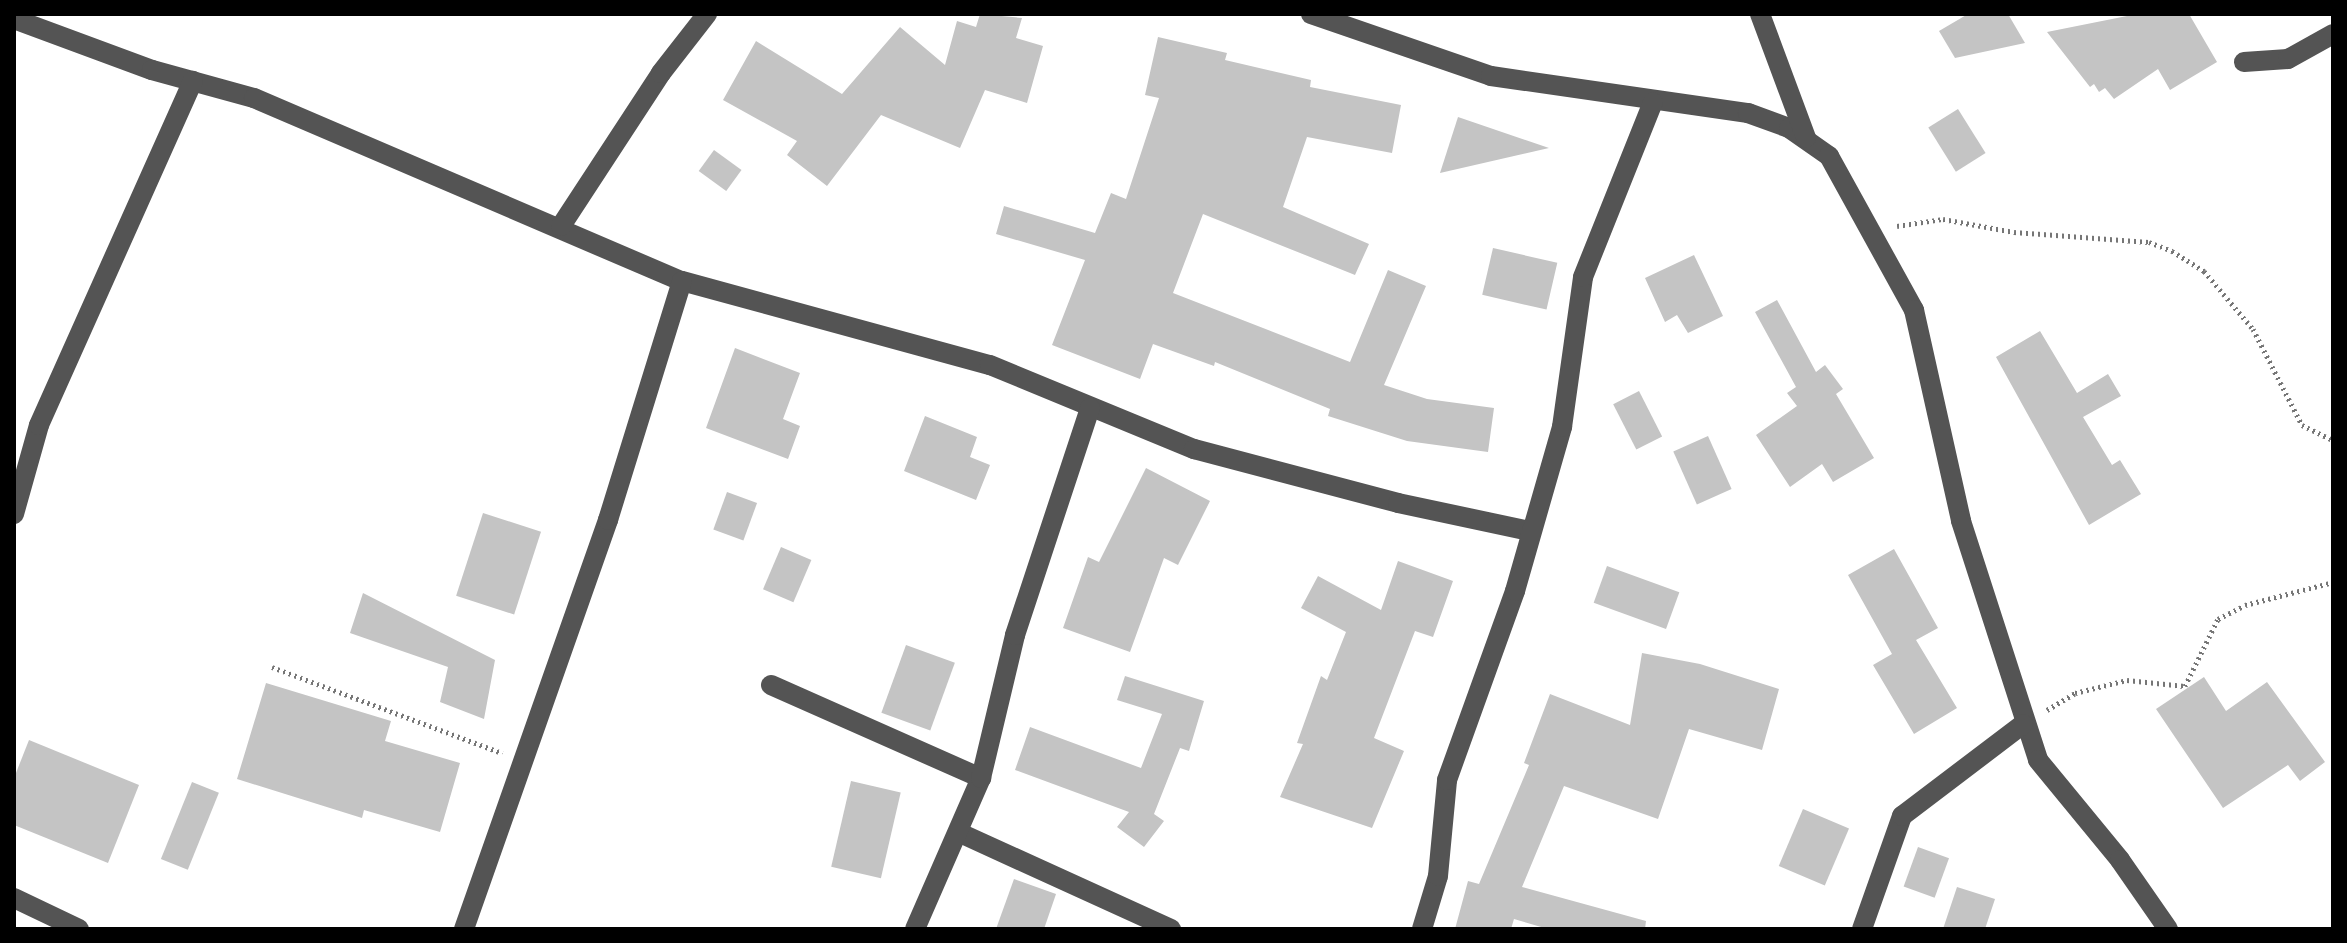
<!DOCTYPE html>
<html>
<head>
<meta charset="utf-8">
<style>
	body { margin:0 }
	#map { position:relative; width:2347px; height:943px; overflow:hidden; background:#fff; font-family:Quicksand,sans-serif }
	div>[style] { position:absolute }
	.building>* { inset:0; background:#c4c4c4; transform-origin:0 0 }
	.path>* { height:5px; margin-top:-2.5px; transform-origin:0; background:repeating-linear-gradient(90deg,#767676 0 2px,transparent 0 6px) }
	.minor>* { height:20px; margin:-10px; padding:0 10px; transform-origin:10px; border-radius:10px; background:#545454 }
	span { translate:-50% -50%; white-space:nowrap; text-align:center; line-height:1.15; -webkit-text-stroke:6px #fff; paint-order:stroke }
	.frame { position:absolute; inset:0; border:16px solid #000; pointer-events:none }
</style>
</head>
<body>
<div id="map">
	<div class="building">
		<i style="clip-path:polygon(980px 14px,1022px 18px,1016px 38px,1043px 46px,1027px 103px,985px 90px,960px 148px,881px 115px,827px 186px,787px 155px,797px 141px,723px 100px,756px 41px,842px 94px,900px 27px,945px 65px,957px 21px,976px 27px)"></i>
		<i style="clip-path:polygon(1968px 14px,2008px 14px,2025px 43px,1955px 58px,1939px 31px)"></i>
		<i style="clip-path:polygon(2137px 14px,2189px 14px,2217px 62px,2170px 90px,2158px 69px,2114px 99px,2105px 88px,2099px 92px,2094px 84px,2090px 87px,2047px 32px)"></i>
		<i style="clip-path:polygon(1158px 37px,1227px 53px,1225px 60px,1311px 80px,1310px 87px,1401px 105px,1392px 153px,1307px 137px,1283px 207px,1369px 244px,1355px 275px,1203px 214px,1173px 293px,1350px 362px,1388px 270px,1426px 286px,1384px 385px,1427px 399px,1494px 408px,1488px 452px,1407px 441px,1328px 416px,1330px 409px,1215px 362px,1214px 366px,1153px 344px,1140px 379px,1052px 345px,1085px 260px,996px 234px,1004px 206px,1095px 233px,1111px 193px,1126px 199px,1159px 98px,1145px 95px)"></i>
		<i style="left:1958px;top:109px;width:52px;height:35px;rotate:58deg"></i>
		<i style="clip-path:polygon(1458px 117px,1549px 148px,1440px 173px)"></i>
		<i style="left:714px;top:150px;width:34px;height:26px;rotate:36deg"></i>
		<i style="left:1493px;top:248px;width:66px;height:48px;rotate:13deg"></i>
		<i style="clip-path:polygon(1694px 255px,1723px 316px,1688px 333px,1677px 315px,1665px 322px,1645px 278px)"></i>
		<i style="clip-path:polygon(1777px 300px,1816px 372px,1825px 365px,1843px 389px,1836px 394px,1874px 458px,1833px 482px,1822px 464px,1790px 487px,1756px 435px,1797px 406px,1787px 393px,1796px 387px,1755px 312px)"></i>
		<i style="clip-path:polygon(2040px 331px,2077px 393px,2108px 374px,2121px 396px,2083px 417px,2112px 465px,2120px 460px,2141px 494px,2089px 525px,1996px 357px)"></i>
		<i style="clip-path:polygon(735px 348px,800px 373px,783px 419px,800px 426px,788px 459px,706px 428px)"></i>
		<i style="left:1639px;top:391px;width:51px;height:29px;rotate:63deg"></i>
		<i style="clip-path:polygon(925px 416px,977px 437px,970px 457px,990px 465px,976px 500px,904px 471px)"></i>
		<i style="left:1708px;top:436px;width:58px;height:38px;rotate:66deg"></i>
		<i style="clip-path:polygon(1146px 468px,1210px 501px,1178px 565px,1164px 558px,1130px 652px,1063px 628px,1088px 557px,1099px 562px)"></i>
		<i style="left:727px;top:492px;width:32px;height:40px;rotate:20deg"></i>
		<i style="left:483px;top:513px;width:61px;height:87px;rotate:18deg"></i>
		<i style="left:781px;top:547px;width:33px;height:46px;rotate:23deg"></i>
		<i style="clip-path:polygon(1894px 549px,1938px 628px,1916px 640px,1957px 708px,1914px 734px,1873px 665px,1892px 654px,1848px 575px)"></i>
		<i style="clip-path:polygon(1398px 561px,1453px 581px,1433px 637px,1415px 631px,1374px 738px,1404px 751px,1372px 828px,1280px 797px,1303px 744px,1297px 743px,1321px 676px,1327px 680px,1346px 632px,1301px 608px,1318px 576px,1381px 610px)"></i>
		<i style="left:1607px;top:566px;width:77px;height:39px;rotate:20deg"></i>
		<i style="clip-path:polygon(363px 593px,495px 660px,484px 719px,440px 702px,448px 667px,350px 633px)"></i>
		<i style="left:906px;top:645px;width:52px;height:72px;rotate:20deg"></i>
		<i style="clip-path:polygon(1642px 653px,1700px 664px,1779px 689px,1762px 750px,1689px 729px,1658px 819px,1564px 786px,1522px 887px,1646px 921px,1645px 929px,1548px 929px,1514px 919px,1511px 929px,1455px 929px,1468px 881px,1479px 884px,1529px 765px,1524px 763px,1550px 694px,1630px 725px)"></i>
		<i style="clip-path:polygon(1125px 676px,1204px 701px,1189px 751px,1180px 748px,1154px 814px,1164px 821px,1144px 847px,1117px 827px,1129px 812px,1015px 770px,1030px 727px,1141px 768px,1162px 714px,1117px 700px)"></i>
		<i style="clip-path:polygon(2204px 677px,2226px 711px,2267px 682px,2325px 762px,2300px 781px,2288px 765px,2223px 808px,2156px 709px)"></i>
		<i style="clip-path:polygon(266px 683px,391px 721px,385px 741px,460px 763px,440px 832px,364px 810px,362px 818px,237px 779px)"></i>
		<i style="clip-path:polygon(29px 740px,139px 785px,108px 863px,14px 825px,14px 778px)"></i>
		<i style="left:851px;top:781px;width:51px;height:88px;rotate:13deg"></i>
		<i style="left:192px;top:782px;width:29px;height:83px;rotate:22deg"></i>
		<i style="left:1803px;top:809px;width:50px;height:62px;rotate:23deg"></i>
		<i style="left:1918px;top:847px;width:33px;height:42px;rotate:20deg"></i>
		<i style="clip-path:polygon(1014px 879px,1056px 894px,1044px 929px,996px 929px)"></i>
		<i style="clip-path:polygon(1957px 887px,1995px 899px,1985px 929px,1943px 929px)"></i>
	</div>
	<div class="path">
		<i style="left:1897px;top:226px;width:47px;rotate:-8.7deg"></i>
		<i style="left:1943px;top:219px;width:72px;rotate:10.4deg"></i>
		<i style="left:2014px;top:232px;width:135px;rotate:4.2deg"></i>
		<i style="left:2149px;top:242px;width:25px;rotate:21deg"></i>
		<i style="left:2172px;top:251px;width:38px;rotate:32deg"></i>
		<i style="left:2204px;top:271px;width:76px;rotate:49.8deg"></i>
		<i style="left:2253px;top:329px;width:108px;rotate:63deg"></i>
		<i style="left:2302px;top:425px;width:34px;rotate:26deg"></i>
		<i style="left:272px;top:667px;width:246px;rotate:20.5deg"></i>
		<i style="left:2047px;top:710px;width:33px;rotate:-31deg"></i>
		<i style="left:2075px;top:693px;width:54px;rotate:-14deg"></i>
		<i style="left:2127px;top:680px;width:58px;rotate:5.9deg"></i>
		<i style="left:2185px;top:686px;width:75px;rotate:-63.8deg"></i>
		<i style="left:2218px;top:619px;width:30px;rotate:-27deg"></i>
		<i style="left:2245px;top:605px;width:91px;rotate:-14.6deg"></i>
	</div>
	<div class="minor">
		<i style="left:1311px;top:14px;width:190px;rotate:19deg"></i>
		<i style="left:1491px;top:76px;width:260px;rotate:8.2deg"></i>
		<i style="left:1748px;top:113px;width:44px;rotate:20.1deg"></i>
		<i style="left:1789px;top:128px;width:49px;rotate:35deg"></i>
		<i style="left:1829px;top:156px;width:176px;rotate:61.1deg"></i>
		<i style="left:1914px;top:310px;width:216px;rotate:77.4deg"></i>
		<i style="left:1961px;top:521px;width:251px;rotate:72.1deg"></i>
		<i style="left:2038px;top:760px;width:129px;rotate:50.6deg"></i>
		<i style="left:2120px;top:860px;width:84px;rotate:55.2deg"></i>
		<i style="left:1760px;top:14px;width:132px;rotate:69.6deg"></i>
		<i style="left:14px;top:19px;width:147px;rotate:20.3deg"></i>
		<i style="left:152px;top:70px;width:106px;rotate:15.4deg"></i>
		<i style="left:254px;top:98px;width:465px;rotate:23.2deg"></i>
		<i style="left:682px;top:281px;width:319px;rotate:15.3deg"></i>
		<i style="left:990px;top:365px;width:221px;rotate:22.4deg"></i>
		<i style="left:1194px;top:449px;width:211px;rotate:14.8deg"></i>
		<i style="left:1398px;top:503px;width:135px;rotate:12deg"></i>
		<i style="left:2244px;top:62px;width:44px;rotate:-3.9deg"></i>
		<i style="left:2288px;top:59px;width:51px;rotate:-29.1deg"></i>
		<i style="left:561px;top:226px;width:183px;rotate:-56.8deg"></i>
		<i style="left:661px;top:73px;width:75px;rotate:-52.1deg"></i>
		<i style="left:14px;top:514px;width:92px;rotate:-74.3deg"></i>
		<i style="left:39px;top:425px;width:377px;rotate:-65.9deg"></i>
		<i style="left:771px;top:685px;width:230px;rotate:23.9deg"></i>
		<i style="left:960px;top:833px;width:232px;rotate:24.5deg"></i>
		<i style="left:14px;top:898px;width:72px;rotate:25.5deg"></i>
		<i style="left:464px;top:929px;width:434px;rotate:-70.6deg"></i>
		<i style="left:608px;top:520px;width:250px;rotate:-72.8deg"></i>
		<i style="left:915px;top:929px;width:165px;rotate:-66.4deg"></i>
		<i style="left:981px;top:778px;width:147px;rotate:-76.6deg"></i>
		<i style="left:1015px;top:635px;width:239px;rotate:-71.7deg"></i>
		<i style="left:1422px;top:929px;width:55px;rotate:-73.2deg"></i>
		<i style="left:1438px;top:876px;width:96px;rotate:-84.6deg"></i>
		<i style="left:1447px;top:780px;width:201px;rotate:-70.2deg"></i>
		<i style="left:1515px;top:591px;width:171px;rotate:-74deg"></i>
		<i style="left:1562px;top:427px;width:151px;rotate:-82deg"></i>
		<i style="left:1583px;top:277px;width:188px;rotate:-68.2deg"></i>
		<i style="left:1862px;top:929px;width:120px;rotate:-70.5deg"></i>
		<i style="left:1902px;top:816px;width:152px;rotate:-37.2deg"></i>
	</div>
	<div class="frame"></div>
</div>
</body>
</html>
